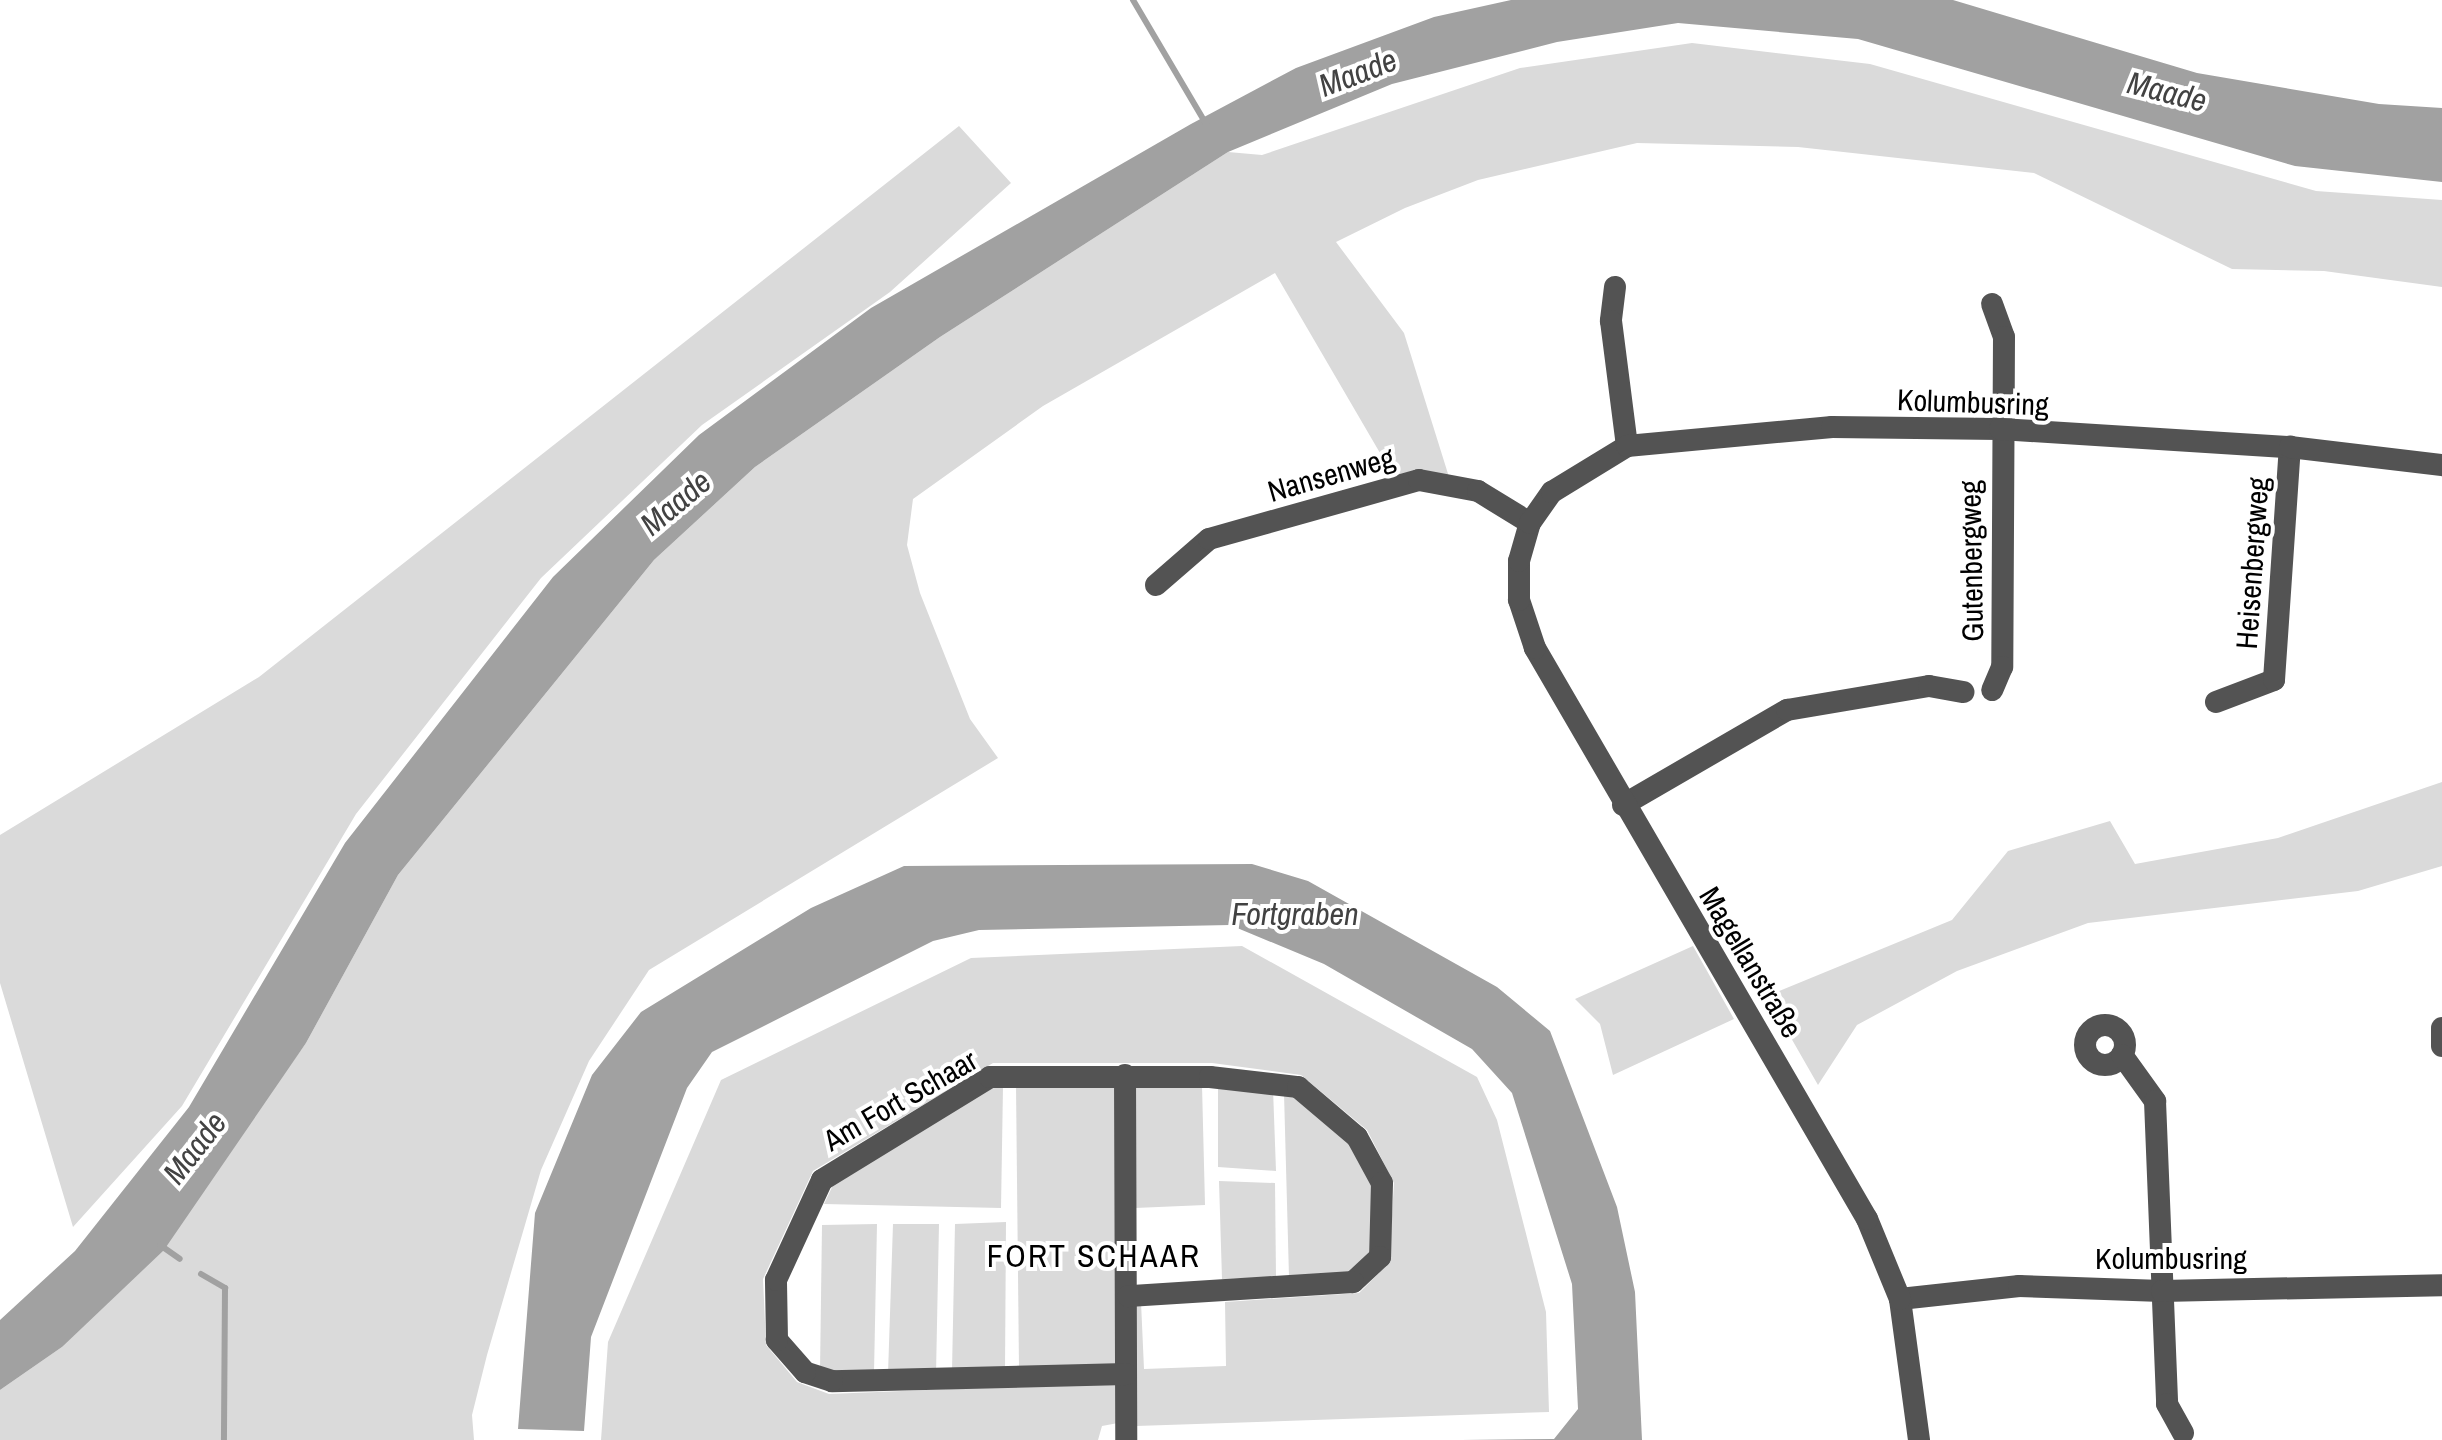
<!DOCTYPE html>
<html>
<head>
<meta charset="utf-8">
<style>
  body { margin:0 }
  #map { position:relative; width:2442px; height:1440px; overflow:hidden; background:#fff; font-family:"Archivo Narrow",sans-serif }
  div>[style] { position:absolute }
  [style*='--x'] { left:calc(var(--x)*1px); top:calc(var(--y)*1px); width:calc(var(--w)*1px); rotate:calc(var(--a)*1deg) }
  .green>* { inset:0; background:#dadada }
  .water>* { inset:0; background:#a1a1a1 }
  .stream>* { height:6px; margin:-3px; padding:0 3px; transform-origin:3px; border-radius:3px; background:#a1a1a1 }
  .minor>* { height:22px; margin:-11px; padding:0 11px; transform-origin:11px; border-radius:11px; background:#535353 }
  .minor>.ring { margin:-11px; padding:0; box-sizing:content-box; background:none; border:22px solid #535353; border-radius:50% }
  span { translate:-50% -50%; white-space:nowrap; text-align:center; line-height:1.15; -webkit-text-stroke:8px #fff; paint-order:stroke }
  .street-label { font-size:30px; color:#000 }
  .water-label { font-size:32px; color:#424242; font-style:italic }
  .neighbourhood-label { font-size:32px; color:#000; letter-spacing:2.5px }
</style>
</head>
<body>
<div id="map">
  <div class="green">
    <div style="clip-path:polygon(1692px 43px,1870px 64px,2316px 191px,2442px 200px,2442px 287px,2324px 271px,2232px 269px,2034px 173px,1798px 147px,1637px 143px,1478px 180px,1405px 208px,1336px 242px,1404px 333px,1449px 477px,1394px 477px,1275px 273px,1043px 406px,913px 499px,907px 545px,920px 593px,970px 719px,998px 758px,649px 970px,589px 1061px,541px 1170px,487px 1355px,472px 1415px,474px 1440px,0 1440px,0 1390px,62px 1347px,260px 1107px,306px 1043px,398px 875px,654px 560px,755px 467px,940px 337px,1228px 152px,1262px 155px,1520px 68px)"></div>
    <div style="clip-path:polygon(959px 126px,1011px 183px,890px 292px,702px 425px,541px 578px,356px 814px,182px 1106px,73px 1227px,0 983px,0 835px,259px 677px)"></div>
    <div style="clip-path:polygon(2442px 782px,2442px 866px,2358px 891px,2088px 923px,1957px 971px,1857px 1025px,1818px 1085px,1767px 996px,1952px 920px,2008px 851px,2110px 821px,2135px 864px,2278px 838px)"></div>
    <div style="clip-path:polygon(1242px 946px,1477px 1077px,1497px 1120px,1546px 1312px,1549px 1412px,1136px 1426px,1135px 1302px,1141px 1302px,1144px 1369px,1226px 1366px,1225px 1302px,1359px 1293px,1389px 1263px,1394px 1183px,1367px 1130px,1301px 1075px,1212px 1063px,993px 1063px,813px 1171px,763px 1279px,766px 1345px,797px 1382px,829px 1394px,1119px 1382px,1118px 1423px,1102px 1426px,1098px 1440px,601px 1440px,608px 1342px,721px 1080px,971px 958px)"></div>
    <div style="clip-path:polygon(1693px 946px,1734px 1019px,1613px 1075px,1600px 1024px,1575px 999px)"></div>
    <div style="clip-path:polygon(1134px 1084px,1202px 1085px,1205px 1205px,1135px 1208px)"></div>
    <div style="clip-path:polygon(1016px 1085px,1115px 1085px,1117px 1367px,1019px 1369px)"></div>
    <div style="clip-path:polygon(1218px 1085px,1273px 1089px,1276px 1171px,1218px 1167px)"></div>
    <div style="clip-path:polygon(995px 1086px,1003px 1086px,1001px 1208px,824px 1204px,834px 1183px)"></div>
    <div style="clip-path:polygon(1284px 1093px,1295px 1095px,1351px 1142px,1374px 1184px,1372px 1255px,1351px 1274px,1289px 1277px)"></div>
    <div style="clip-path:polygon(1219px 1181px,1275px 1183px,1276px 1277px,1222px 1279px)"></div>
    <div style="clip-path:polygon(1006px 1222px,1005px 1369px,952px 1371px,955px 1224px)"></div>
    <div style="clip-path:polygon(877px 1224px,874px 1373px,820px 1372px,822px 1225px)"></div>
    <div style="clip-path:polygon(893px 1224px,939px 1224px,936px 1374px,888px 1374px)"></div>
  </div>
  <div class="water">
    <div style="clip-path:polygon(1511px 0,1953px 0,2197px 73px,2379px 104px,2442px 108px,2442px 182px,2295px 166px,1858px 39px,1678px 23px,1557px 42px,1392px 84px,1228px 152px,940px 337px,755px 467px,654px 560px,398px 875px,306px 1043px,164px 1250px,62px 1347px,0 1390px,0 1320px,75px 1251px,189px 1107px,345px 843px,553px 577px,699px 435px,871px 308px,1191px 124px,1296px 68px,1434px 17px)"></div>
    <div style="clip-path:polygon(1252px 864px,1308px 881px,1497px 987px,1550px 1031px,1617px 1207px,1635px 1292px,1642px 1440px,1462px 1440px,1554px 1439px,1578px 1409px,1572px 1284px,1512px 1093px,1472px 1049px,1324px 964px,1230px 925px,979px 930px,933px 941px,712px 1052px,687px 1088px,591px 1337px,584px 1431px,518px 1429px,535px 1213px,592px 1075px,641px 1012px,811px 908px,904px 866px)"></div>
  </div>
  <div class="stream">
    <div style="--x:1133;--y:0;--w:144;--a:59.5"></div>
    <div style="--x:160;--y:1245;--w:24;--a:35"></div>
    <div style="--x:201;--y:1274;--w:28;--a:30"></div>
    <div style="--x:225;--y:1288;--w:152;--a:90.4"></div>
  </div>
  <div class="minor">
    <div style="--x:1615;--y:287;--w:34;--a:97"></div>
    <div style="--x:1611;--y:321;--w:126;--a:82.7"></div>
    <div style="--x:1992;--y:304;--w:35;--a:70"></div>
    <div style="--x:2004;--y:337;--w:330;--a:90.3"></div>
    <div style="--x:2002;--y:667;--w:25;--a:113"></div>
    <div style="--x:1156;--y:585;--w:70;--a:-41"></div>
    <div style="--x:1209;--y:539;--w:218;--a:-15.7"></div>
    <div style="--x:1419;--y:480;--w:60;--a:10.6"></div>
    <div style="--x:1478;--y:491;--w:61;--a:31.6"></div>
    <div style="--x:2216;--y:702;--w:62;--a:-20.8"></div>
    <div style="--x:2274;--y:680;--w:234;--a:-86.1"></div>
    <div style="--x:1623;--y:805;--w:190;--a:-30.1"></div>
    <div style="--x:1787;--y:710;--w:144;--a:-9.6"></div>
    <div style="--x:1929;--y:686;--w:35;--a:10"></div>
    <div class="ring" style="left:2085px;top:1025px;width:18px;height:18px"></div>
    <div style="--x:2442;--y:1028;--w:18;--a:90"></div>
    <div style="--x:2122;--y:1055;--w:57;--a:54.3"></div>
    <div style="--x:2155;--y:1101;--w:303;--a:87.7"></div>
    <div style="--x:2167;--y:1404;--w:33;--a:61"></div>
    <div style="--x:1125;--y:1075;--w:365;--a:89.8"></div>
    <div style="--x:1900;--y:1299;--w:120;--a:-6.2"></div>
    <div style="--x:2019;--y:1286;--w:143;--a:2"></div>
    <div style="--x:2162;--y:1291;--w:280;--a:-1.2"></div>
    <div style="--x:1126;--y:1374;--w:294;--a:178.6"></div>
    <div style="--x:832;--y:1381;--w:28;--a:-162"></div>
    <div style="--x:805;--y:1372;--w:43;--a:-131.2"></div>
    <div style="--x:777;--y:1340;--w:60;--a:-91"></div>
    <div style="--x:776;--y:1280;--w:110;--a:-65.3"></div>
    <div style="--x:822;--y:1180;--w:197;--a:-31.5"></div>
    <div style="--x:990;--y:1077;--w:220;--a:0"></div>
    <div style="--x:1210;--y:1077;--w:89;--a:6.5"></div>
    <div style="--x:1298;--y:1087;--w:77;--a:40.3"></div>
    <div style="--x:1357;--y:1137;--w:52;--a:61.5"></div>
    <div style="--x:1382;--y:1183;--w:74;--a:91.5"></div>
    <div style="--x:1380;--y:1257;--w:37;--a:137"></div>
    <div style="--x:1353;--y:1282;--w:225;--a:176.4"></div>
    <div style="--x:1919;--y:1440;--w:142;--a:-97.7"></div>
    <div style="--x:1900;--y:1299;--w:87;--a:-112.4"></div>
    <div style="--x:1867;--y:1219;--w:661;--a:-120.18"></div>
    <div style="--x:1535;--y:648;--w:51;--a:-108.4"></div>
    <div style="--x:1519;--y:600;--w:39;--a:-90"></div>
    <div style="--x:1519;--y:561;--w:40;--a:-74"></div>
    <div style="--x:1530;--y:523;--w:38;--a:-55"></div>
    <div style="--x:1552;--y:492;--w:88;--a:-31.5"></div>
    <div style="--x:1627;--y:446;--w:206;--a:-5.3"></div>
    <div style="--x:1832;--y:427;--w:168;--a:0.7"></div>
    <div style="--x:2000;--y:429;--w:291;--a:3.6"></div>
    <div style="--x:2290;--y:447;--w:153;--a:6.8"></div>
  </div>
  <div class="street-label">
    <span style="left:1973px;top:402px;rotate:2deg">Kolumbusring</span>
    <span style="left:1331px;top:474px;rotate:-16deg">Nansenweg</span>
    <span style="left:1971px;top:561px;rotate:-91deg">Gutenbergweg</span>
    <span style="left:2252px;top:563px;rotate:-86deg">Heisenbergweg</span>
    <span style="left:1751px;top:962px;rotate:59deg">Magellanstraße</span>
    <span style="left:900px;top:1100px;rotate:-30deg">Am Fort Schaar</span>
    <span style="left:2171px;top:1258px">Kolumbusring</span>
  </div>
  <div class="water-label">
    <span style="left:1358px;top:73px;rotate:-21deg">Maade</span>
    <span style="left:2167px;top:92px;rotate:14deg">Maade</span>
    <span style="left:676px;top:503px;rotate:-40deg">Maade</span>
    <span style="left:1295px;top:914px">Fortgraben</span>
    <span style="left:195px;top:1148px;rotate:-52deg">Maade</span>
  </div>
  <div class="neighbourhood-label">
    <span style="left:1094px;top:1256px">FORT SCHAAR</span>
  </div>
</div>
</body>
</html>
